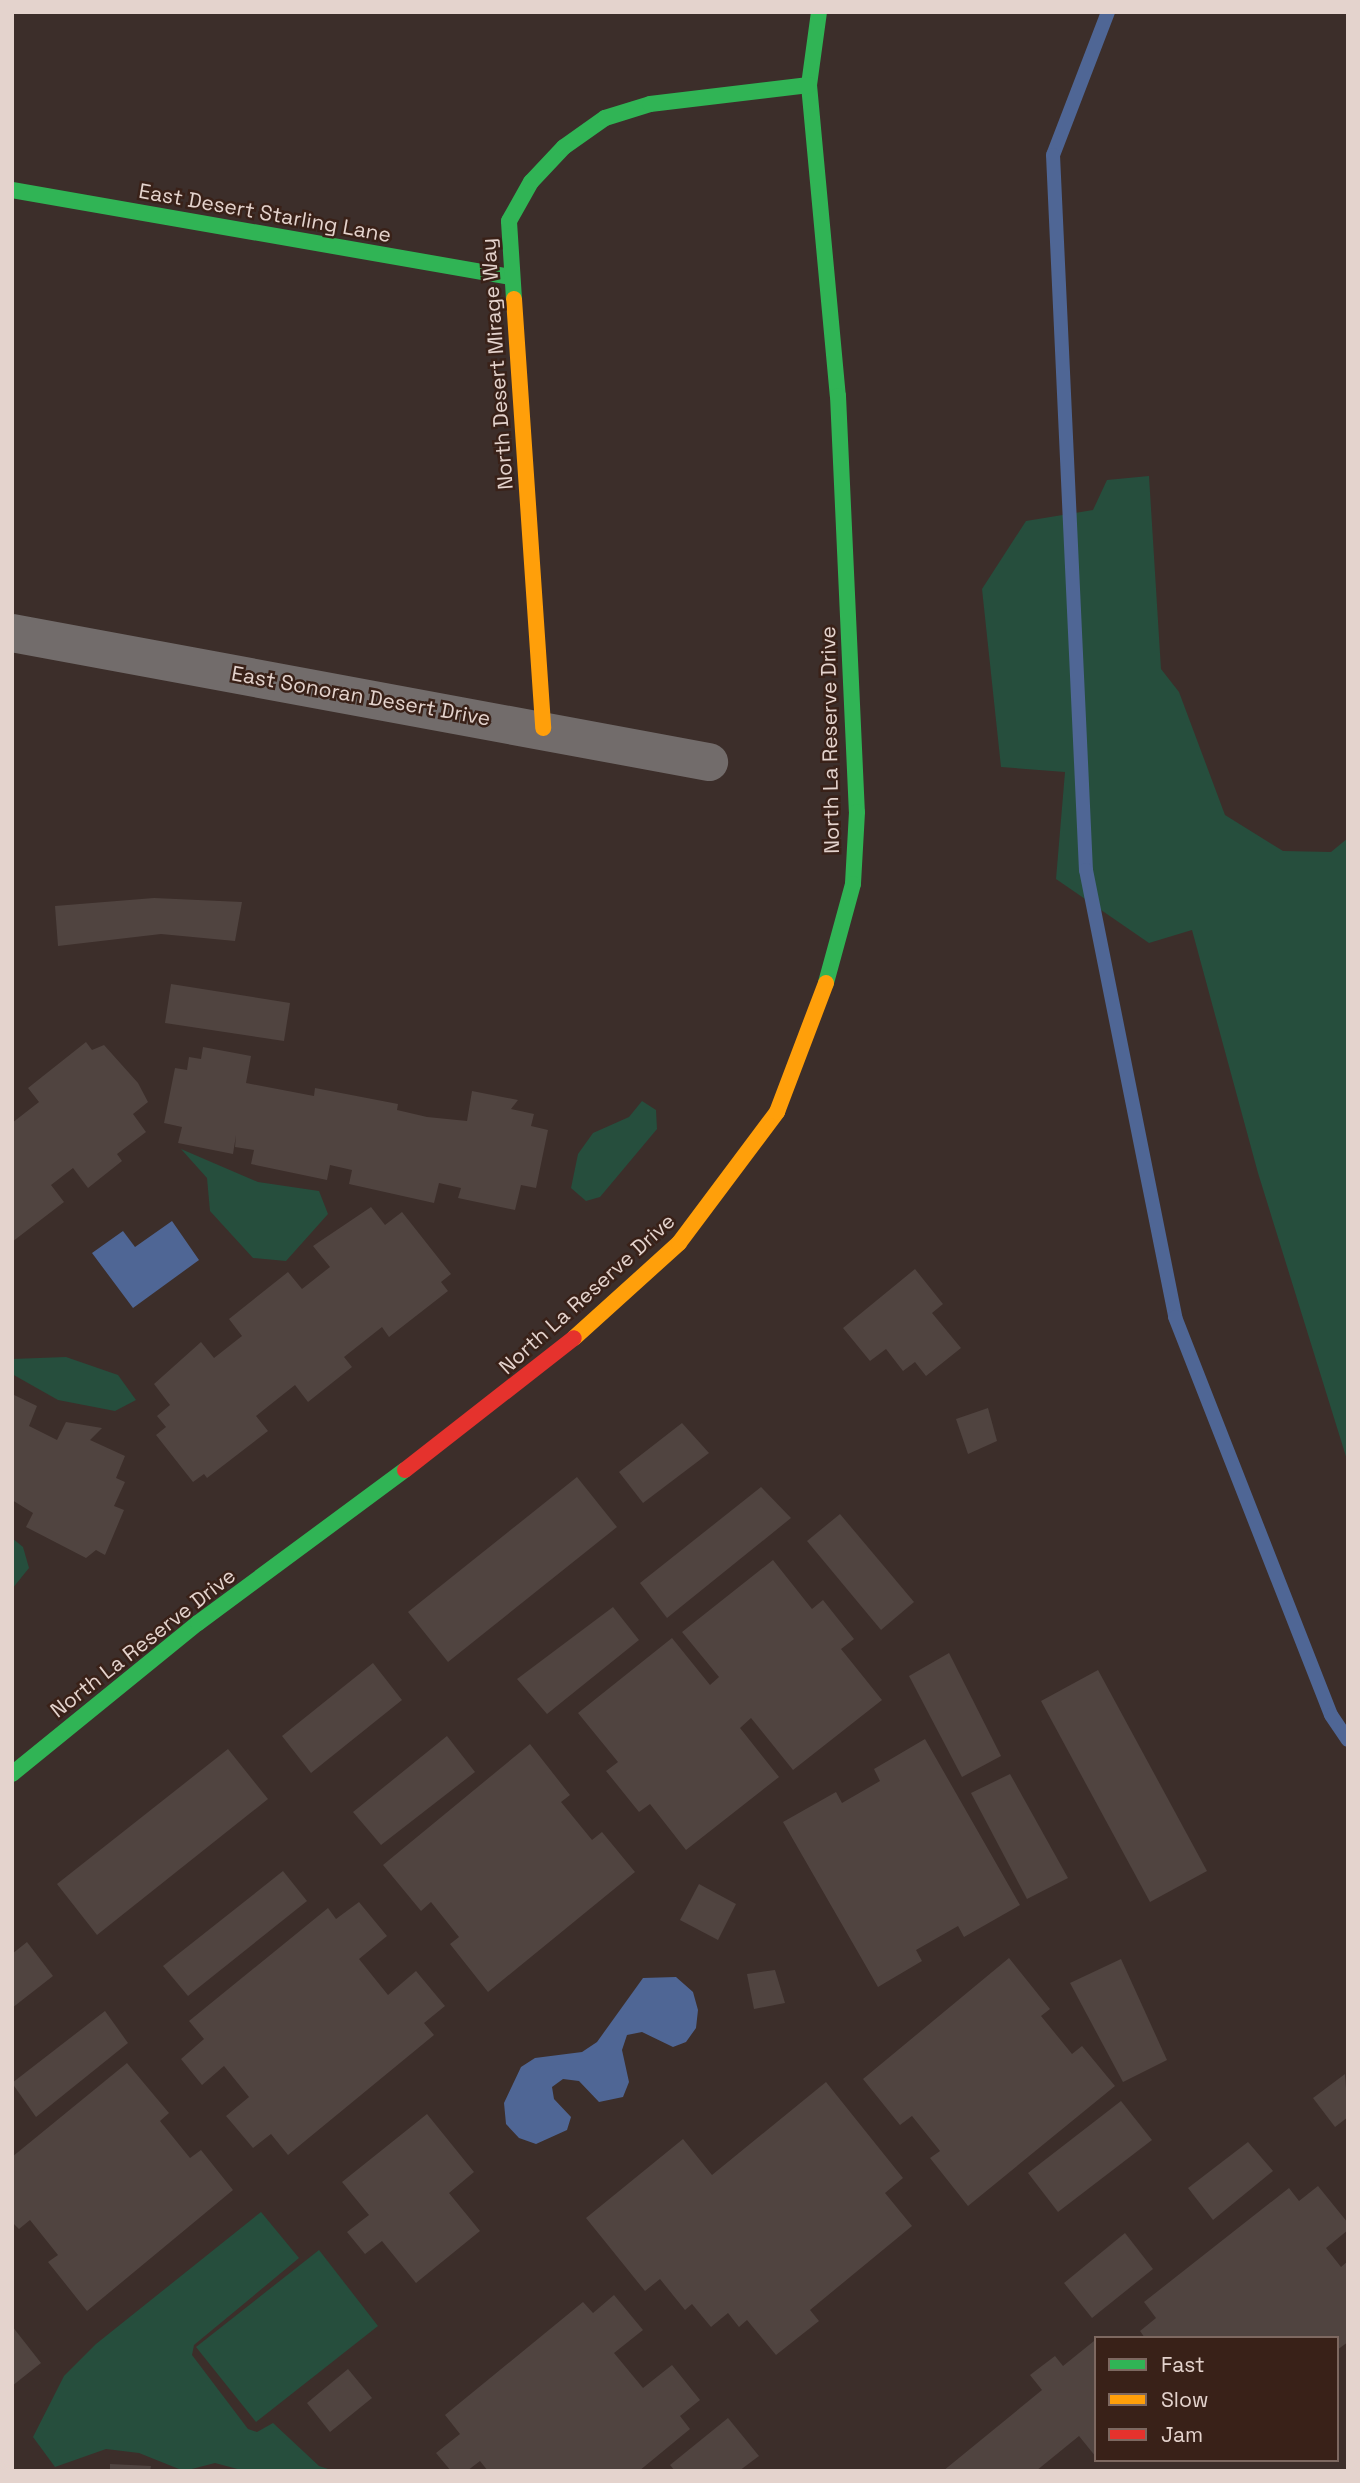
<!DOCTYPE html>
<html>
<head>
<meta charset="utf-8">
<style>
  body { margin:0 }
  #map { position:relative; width:1360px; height:2483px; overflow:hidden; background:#3c2e2a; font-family:"Space Grotesk",sans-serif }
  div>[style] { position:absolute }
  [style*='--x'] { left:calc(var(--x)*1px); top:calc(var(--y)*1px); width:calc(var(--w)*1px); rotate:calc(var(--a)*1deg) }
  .green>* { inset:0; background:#264e3d }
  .water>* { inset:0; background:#4f6695 }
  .stream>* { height:14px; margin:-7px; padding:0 7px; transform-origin:7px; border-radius:7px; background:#4f6695 }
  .building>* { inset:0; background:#504440 }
  .street>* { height:38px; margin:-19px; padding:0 19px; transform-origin:19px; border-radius:19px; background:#726c6b }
  .fast>* { height:16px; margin:-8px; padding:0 8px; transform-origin:8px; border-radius:8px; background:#30b455 }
  .slow>* { height:16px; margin:-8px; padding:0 8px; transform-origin:8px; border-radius:8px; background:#ff9f0a }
  .jam>* { height:16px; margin:-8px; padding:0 8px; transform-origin:8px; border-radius:8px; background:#e5322d }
  span { translate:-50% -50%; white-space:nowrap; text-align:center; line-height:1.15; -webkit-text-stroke:5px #392118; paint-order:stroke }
  .street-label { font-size:21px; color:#e4d3cd }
  .frame { position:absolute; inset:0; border:14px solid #e4d3cd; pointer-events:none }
  .legend { position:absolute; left:1094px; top:2336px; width:245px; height:126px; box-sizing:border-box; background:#392118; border:2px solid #7d6860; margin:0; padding:9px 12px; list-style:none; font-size:21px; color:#e4d3cd }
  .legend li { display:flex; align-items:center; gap:14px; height:35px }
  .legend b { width:35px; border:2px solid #7d6860 }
</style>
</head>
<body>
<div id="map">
  <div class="green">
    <div style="clip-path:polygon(1149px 476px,1161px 669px,1179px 692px,1225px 815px,1283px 851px,1331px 852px,1348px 838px,1348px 1463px,1258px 1173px,1192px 930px,1149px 943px,1056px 879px,1065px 772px,1001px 767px,982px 589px,1026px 521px,1093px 510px,1107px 480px)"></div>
    <div style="clip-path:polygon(642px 1101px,656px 1110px,657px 1129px,600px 1197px,586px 1201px,571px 1188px,578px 1154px,593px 1133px,629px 1117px)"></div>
    <div style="clip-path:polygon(181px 1149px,258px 1182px,319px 1191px,328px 1214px,286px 1261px,253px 1258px,210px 1211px,207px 1178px)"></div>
    <div style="clip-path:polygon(66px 1357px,118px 1375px,136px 1400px,115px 1411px,58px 1400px,12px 1374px,12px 1359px)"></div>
    <div style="clip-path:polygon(12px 1538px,23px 1547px,29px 1568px,12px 1589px)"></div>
    <div style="clip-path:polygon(261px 2212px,299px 2258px,194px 2345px,192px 2355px,248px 2429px,257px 2432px,273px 2423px,319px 2466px,334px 2471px,245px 2471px,215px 2463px,184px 2471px,139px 2453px,106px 2449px,55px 2467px,33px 2437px,64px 2376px,96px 2344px)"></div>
    <div style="clip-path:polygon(319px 2250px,378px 2326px,256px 2422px,196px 2347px)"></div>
  </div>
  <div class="water">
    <div style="clip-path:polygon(172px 1221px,199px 1260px,133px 1308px,92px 1253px,123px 1231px,135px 1247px)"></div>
    <div style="clip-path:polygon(676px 1977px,693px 1992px,698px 2010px,696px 2028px,686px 2042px,673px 2047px,642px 2032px,627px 2035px,622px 2050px,629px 2082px,623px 2097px,599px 2102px,579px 2081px,563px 2079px,552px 2087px,554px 2099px,571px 2117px,567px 2130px,536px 2144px,519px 2138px,506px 2124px,504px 2103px,521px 2067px,535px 2058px,582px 2052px,597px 2042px,643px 1978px)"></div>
  </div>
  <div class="stream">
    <div style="--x:1108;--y:12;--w:153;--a:111"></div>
    <div style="--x:1053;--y:155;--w:716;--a:87.36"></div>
    <div style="--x:1086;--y:870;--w:456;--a:78.7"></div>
    <div style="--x:1175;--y:1317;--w:427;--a:68.6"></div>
    <div style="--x:1331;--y:1715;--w:30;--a:56"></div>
  </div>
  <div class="building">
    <div style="clip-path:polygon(154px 898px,242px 902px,235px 941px,161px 934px,58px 946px,55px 906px)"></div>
    <div style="clip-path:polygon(171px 984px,290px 1003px,284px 1041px,165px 1023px)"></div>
    <div style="clip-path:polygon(86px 1042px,92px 1050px,104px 1045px,138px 1083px,148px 1102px,133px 1114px,146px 1132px,117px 1154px,122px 1161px,88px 1188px,73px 1168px,51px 1185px,64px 1202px,12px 1242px,12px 1123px,39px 1102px,28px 1088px)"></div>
    <div style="clip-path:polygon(203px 1047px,251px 1056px,246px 1083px,314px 1096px,315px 1088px,398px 1104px,397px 1110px,427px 1117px,467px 1121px,472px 1091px,518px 1100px,511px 1109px,534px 1114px,531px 1126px,548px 1130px,536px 1188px,521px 1185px,515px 1210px,458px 1198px,461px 1188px,439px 1183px,434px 1203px,349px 1184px,352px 1170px,330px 1165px,327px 1180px,251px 1164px,254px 1150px,235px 1147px,236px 1135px,233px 1154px,178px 1143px,182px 1127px,164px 1123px,175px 1068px,187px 1070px,189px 1057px,201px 1059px)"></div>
    <div style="clip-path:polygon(371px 1207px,385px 1225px,402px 1212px,451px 1274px,441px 1282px,448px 1291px,389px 1337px,382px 1327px,344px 1357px,352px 1367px,308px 1402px,295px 1385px,256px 1416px,268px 1431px,207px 1478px,204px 1474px,193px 1482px,156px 1435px,166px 1427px,157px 1416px,170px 1405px,154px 1384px,201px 1342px,214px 1358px,242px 1336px,229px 1319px,288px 1272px,302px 1289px,330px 1267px,313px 1246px)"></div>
    <div style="clip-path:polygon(915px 1269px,943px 1304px,932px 1313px,961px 1348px,926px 1376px,915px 1362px,903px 1371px,886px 1349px,870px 1361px,843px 1328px)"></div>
    <div style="clip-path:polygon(12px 1394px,37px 1406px,29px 1426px,57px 1440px,66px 1422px,102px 1428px,90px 1440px,125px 1456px,116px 1478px,125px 1482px,114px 1506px,124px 1510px,105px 1555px,96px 1550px,86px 1558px,26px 1527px,33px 1513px,12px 1500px)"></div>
    <div style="clip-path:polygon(988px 1408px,997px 1441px,968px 1454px,956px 1419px)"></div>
    <div style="clip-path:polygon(682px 1423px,709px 1453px,643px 1503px,619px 1472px)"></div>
    <div style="clip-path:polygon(577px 1477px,617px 1527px,448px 1662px,408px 1612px)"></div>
    <div style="clip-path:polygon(761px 1487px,791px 1518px,667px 1618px,640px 1583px)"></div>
    <div style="clip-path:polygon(840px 1514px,914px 1602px,881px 1630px,807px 1541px)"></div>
    <div style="clip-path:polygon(773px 1560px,812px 1609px,823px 1600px,854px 1639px,841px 1649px,882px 1700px,793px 1770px,751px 1718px,740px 1728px,779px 1777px,686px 1850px,650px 1804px,639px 1812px,606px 1771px,618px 1762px,578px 1713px,672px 1638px,710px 1685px,719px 1677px,682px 1632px)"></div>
    <div style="clip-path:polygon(613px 1607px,639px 1640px,547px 1714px,517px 1679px)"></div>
    <div style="clip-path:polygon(949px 1653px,1001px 1756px,962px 1777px,909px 1676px)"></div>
    <div style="clip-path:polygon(373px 1663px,402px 1700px,311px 1773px,282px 1736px)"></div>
    <div style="clip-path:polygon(1098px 1670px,1207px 1871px,1150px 1902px,1041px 1701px)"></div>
    <div style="clip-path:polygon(447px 1736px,475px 1772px,381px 1845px,353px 1812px)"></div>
    <div style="clip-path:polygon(925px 1739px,1020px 1905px,964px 1937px,958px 1926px,916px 1950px,922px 1961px,878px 1987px,783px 1822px,836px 1792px,842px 1803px,880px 1781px,874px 1769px)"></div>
    <div style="clip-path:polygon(530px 1744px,570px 1795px,561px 1802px,592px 1840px,602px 1832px,635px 1872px,488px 1992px,450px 1944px,459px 1937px,431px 1902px,421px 1911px,383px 1865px)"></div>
    <div style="clip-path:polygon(228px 1749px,268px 1799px,97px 1935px,57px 1884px)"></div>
    <div style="clip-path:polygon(1010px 1774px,1068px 1878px,1027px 1899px,971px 1793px)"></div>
    <div style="clip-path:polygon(283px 1871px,307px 1901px,188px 1996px,163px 1966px)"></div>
    <div style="clip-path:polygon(699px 1884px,736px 1904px,718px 1940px,680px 1920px)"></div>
    <div style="clip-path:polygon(359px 1902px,387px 1936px,359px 1959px,388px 1995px,416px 1971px,445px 2006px,424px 2023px,434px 2035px,288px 2155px,271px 2134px,253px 2148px,226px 2116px,249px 2097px,224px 2066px,202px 2085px,181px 2059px,204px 2039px,189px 2021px,328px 1908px,336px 1919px)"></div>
    <div style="clip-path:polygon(27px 1942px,53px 1976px,12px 2008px,12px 1954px)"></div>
    <div style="clip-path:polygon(1009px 1958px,1050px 2009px,1041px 2016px,1072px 2054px,1082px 2046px,1115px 2086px,968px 2206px,930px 2158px,940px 2151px,912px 2116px,900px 2125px,863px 2079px)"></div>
    <div style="clip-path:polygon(1121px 1959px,1167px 2060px,1123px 2082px,1070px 1983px)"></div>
    <div style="clip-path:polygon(775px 1970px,785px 2003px,754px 2009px,747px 1974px)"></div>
    <div style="clip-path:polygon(105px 2011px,128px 2043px,36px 2117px,12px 2083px)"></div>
    <div style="clip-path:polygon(127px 2063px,169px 2113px,160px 2121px,190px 2158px,201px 2150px,233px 2190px,87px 2311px,48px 2262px,58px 2255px,30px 2220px,19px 2229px,12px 2222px,12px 2157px)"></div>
    <div style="clip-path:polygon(1345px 2074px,1348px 2117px,1335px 2127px,1313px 2098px)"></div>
    <div style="clip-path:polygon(826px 2082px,903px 2178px,885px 2193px,912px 2226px,810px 2310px,819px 2321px,776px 2355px,747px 2320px,739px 2327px,728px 2313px,711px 2327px,692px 2304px,685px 2310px,660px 2279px,645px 2291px,586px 2218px,683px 2139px,712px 2175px)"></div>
    <div style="clip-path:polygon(1121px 2101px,1152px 2140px,1058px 2212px,1028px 2173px)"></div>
    <div style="clip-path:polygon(427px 2114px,474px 2172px,449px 2193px,480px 2231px,416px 2283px,382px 2241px,365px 2254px,347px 2232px,369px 2215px,342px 2182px)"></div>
    <div style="clip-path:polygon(1248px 2142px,1273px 2171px,1213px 2220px,1188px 2188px)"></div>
    <div style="clip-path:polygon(1318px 2186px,1348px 2223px,1348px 2230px,1326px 2248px,1341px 2267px,1348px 2261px,1348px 2342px,1337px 2350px,1337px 2338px,1145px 2338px,1140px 2331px,1156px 2318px,1144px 2302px,1289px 2188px,1299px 2201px)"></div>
    <div style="clip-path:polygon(1125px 2233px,1153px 2269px,1092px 2318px,1064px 2283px)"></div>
    <div style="clip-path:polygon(614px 2295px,643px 2330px,614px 2353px,643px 2388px,672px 2365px,700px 2400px,680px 2416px,690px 2429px,639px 2471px,488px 2471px,480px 2461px,467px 2471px,451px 2471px,436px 2453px,460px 2434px,445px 2415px,583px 2302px,593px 2313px)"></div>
    <div style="clip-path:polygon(12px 2326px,41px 2363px,12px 2386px)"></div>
    <div style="clip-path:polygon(1094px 2341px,1096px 2457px,1079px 2436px,1036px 2471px,943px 2471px,1042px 2390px,1030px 2375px,1055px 2356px,1063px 2366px)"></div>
    <div style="clip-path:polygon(348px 2369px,372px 2398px,330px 2432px,307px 2403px)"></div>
    <div style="clip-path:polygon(728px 2418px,759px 2456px,739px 2471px,675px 2471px,670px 2465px)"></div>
    <div style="clip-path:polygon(110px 2464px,151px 2466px,150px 2471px,110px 2471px)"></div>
  </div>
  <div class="street">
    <div style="--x:12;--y:633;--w:709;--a:10.49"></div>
  </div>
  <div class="fast">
    <div style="--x:819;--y:12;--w:74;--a:97.8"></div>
    <div style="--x:809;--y:85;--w:312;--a:84.7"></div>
    <div style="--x:838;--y:396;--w:416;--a:87.4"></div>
    <div style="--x:857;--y:812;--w:72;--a:93.2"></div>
    <div style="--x:853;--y:884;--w:103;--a:105.3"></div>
    <div style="--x:12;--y:190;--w:507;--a:9.89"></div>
    <div style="--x:514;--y:299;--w:78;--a:-93.7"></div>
    <div style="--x:509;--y:221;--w:45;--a:-60.6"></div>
    <div style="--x:531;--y:182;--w:48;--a:-46.7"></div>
    <div style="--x:564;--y:147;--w:50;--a:-35.3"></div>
    <div style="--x:605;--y:118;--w:47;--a:-17.3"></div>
    <div style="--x:650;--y:104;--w:160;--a:-6.8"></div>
    <div style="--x:12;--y:1774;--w:240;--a:-39.1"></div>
    <div style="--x:198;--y:1623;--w:257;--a:-36.5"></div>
  </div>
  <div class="slow">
    <div style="--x:514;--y:299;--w:430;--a:86.1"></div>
    <div style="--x:574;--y:1338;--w:142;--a:-42.1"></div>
    <div style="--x:679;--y:1243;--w:164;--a:-53.2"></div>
    <div style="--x:777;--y:1112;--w:138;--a:-69.2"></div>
  </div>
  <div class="jam">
    <div style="--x:405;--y:1470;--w:214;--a:-38"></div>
  </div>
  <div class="street-label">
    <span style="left:265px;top:213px;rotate:10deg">East Desert Starling Lane</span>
    <span style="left:497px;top:364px;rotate:-94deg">North Desert Mirage Way</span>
    <span style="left:361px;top:696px;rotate:10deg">East Sonoran Desert Drive</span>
    <span style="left:830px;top:740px;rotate:-91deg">North La Reserve Drive</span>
    <span style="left:587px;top:1294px;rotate:-42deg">North La Reserve Drive</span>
    <span style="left:143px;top:1643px;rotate:-38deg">North La Reserve Drive</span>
  </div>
  <div class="frame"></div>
  <ul class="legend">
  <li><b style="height:9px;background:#30b455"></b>Fast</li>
  <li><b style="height:9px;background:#ff9f0a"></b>Slow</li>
  <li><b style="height:9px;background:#e5322d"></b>Jam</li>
  </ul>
</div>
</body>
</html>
